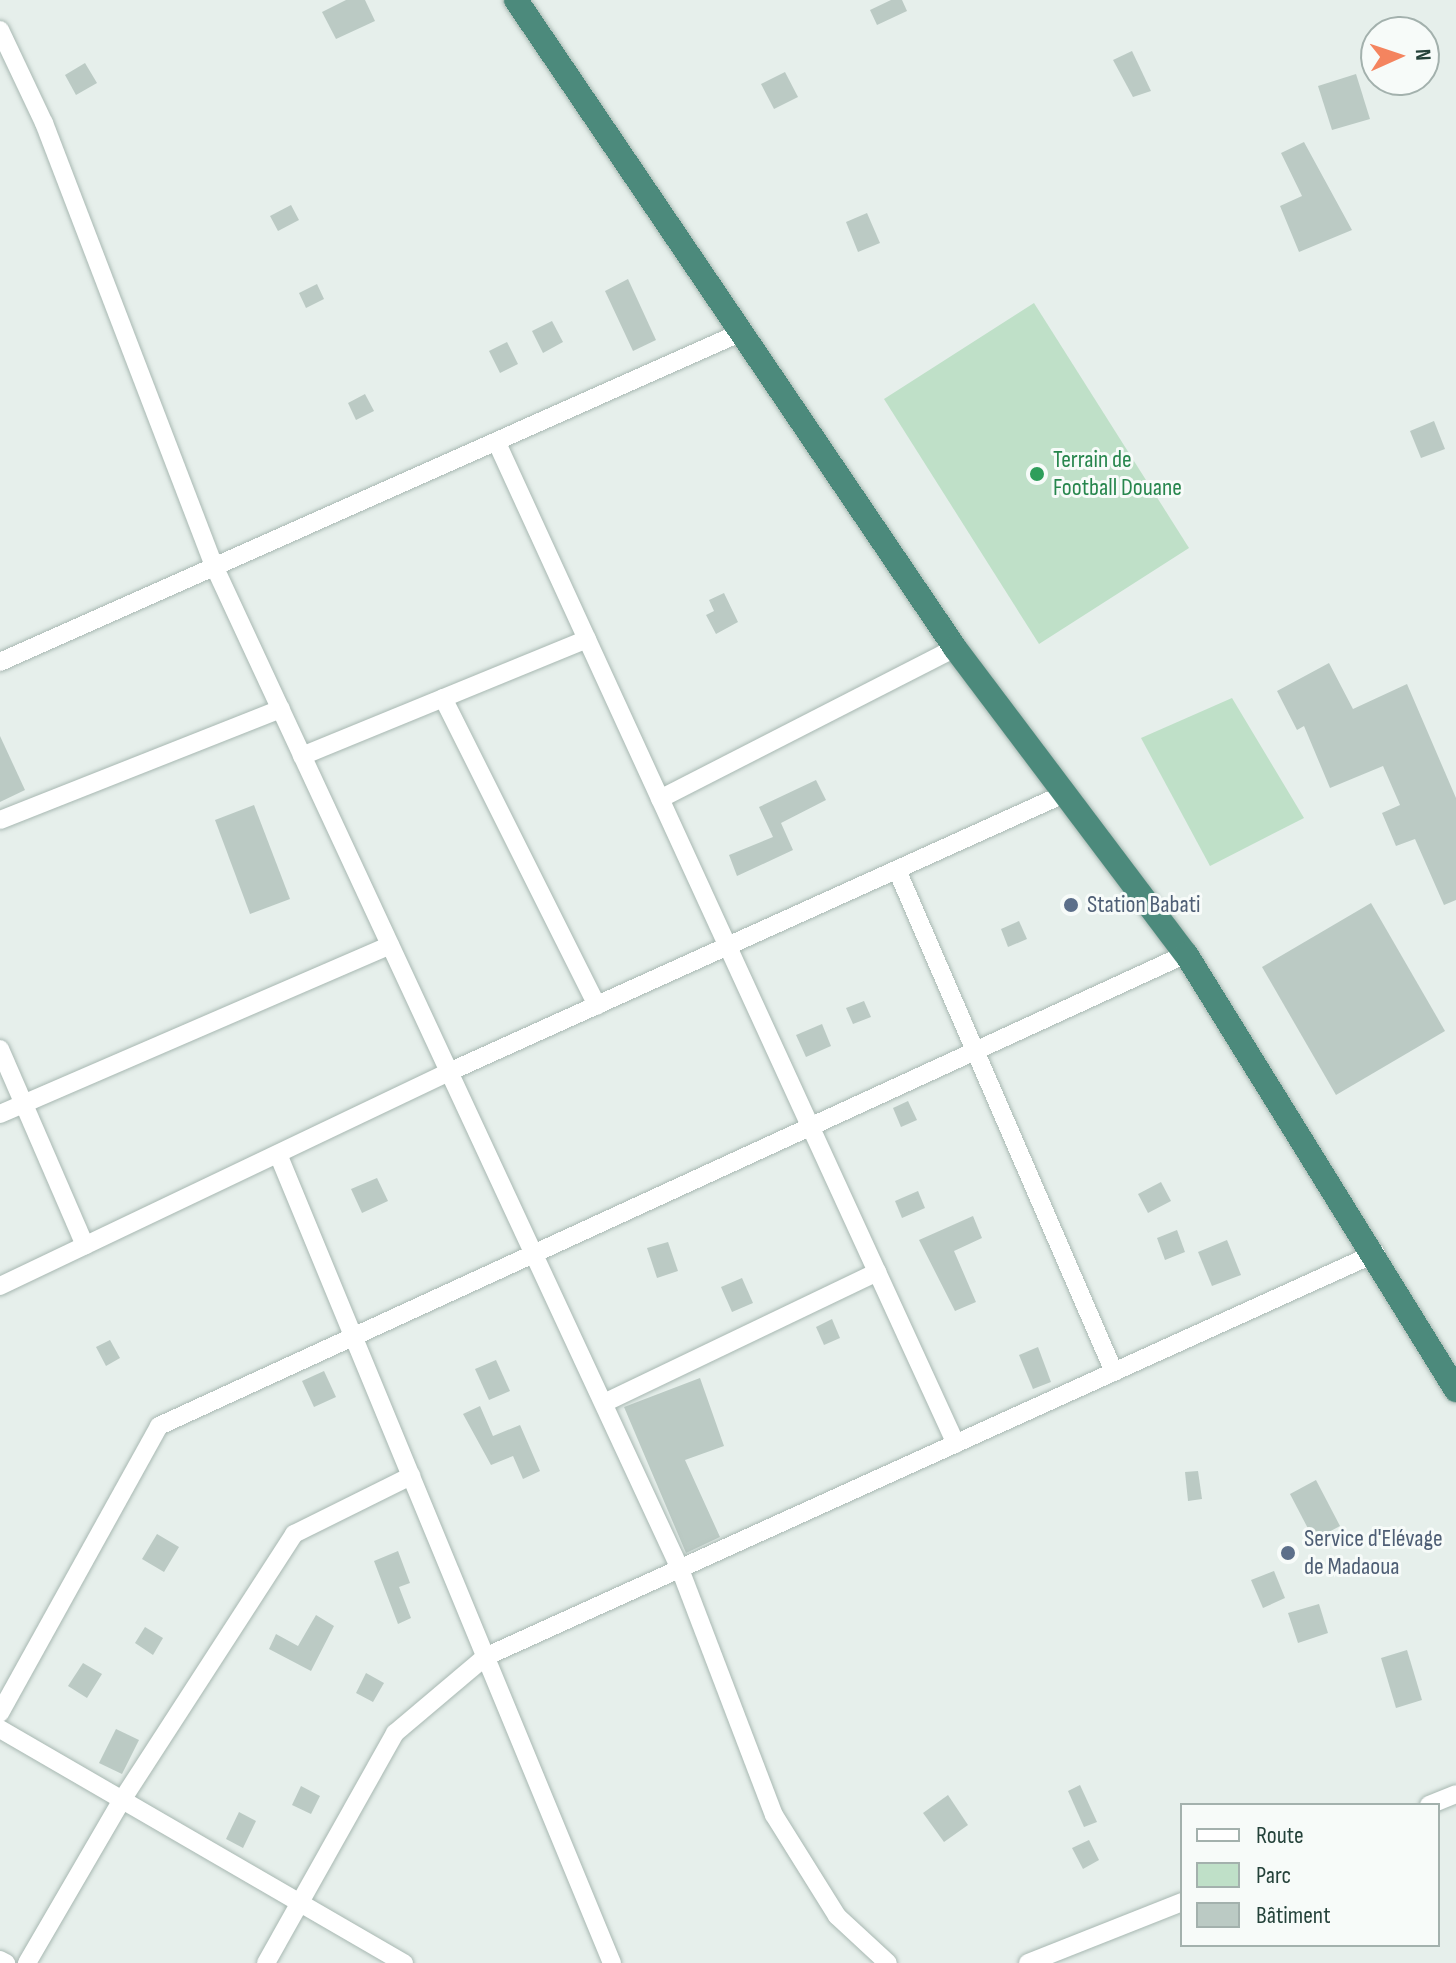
<!DOCTYPE html>
<html>
<head>
<meta charset="utf-8">
<style>
  body { margin:0 }
  #map { position:relative; width:1456px; height:1963px; overflow:hidden; background:#e6efeb; font-family:"Sofia Sans Condensed",sans-serif }
  div>[style] { position:absolute }
  [style*='--x'] { left:calc(var(--x)*1px); top:calc(var(--y)*1px); width:calc(var(--w)*1px); rotate:calc(var(--a)*1deg) }
  .green>* { inset:0; background:#bfe0c8 }
  .building>* { inset:0; background:#bbcac4 }
  .roads { filter:drop-shadow(0 0 2px #a8b8b2) drop-shadow(0 0 2px #a8b8b2) }
  .minor>* { height:18px; margin:-9px; padding:0 9px; transform-origin:9px; border-radius:9px; background:#fff }
  .trunk>* { height:24px; margin:-12px; padding:0 12px; transform-origin:12px; border-radius:12px; background:#4c8a7c }
  .dots>* { width:22px; height:22px; translate:-50% -50%; box-sizing:border-box; border:4px solid #f7fbf9; border-radius:50% }
  span { translate:-50% -50%; white-space:nowrap; text-align:center; line-height:1.15; -webkit-text-stroke:6px #f7fbf9; paint-order:stroke }
  .leisure-label { font-size:24px; color:#27864d }
  .left { translate:0 -50%; text-align:left }
  .service-label { font-size:24px; color:#4e5e75 }
  .legend { position:absolute; left:1180px; top:1803px; width:260px; height:144px; box-sizing:border-box; background:#f7fbf9; border:2px solid #a3b1ad; margin:0; padding:10px 14px; list-style:none; font-size:24px; color:#24423a }
  .legend li { display:flex; align-items:center; gap:16px; height:40px }
  .legend b { width:40px; border:2px solid #a3b1ad }
  .north { position:absolute; left:1360px; top:16px; width:80px; height:80px; box-sizing:border-box; background:#f7fbf9; border:2px solid #a3b1ad; border-radius:50%; rotate:87deg; font-size:22px; font-weight:700; line-height:32px; text-align:center; color:#24423a }
  .north::after { content:''; display:block; margin:auto; width:28px; height:36px; background:#f4845f; clip-path:polygon(50% 0,100% 100%,50% 72%,0 100%) }
</style>
</head>
<body>
<div id="map">
  <div class="green">
    <div style="clip-path:polygon(1034px 303px,1189px 548px,1039px 644px,884px 399px)"></div>
    <div style="clip-path:polygon(1232px 698px,1304px 818px,1210px 866px,1141px 738px)"></div>
  </div>
  <div class="building">
    <div style="clip-path:polygon(346px 0,365px 0,375px 21px,336px 39px,322px 12px)"></div>
    <div style="clip-path:polygon(891px 0,902px 0,907px 11px,877px 25px,870px 10px)"></div>
    <div style="clip-path:polygon(1132px 51px,1151px 91px,1133px 97px,1113px 60px)"></div>
    <div style="clip-path:polygon(85px 63px,97px 83px,76px 95px,65px 75px)"></div>
    <div style="clip-path:polygon(785px 72px,798px 97px,774px 109px,761px 84px)"></div>
    <div style="clip-path:polygon(1356px 74px,1370px 119px,1332px 130px,1318px 86px)"></div>
    <div style="clip-path:polygon(1304px 142px,1352px 230px,1299px 252px,1280px 206px,1302px 196px,1281px 153px)"></div>
    <div style="clip-path:polygon(291px 205px,299px 220px,278px 231px,270px 216px)"></div>
    <div style="clip-path:polygon(867px 213px,880px 243px,858px 252px,846px 222px)"></div>
    <div style="clip-path:polygon(628px 279px,656px 340px,633px 351px,605px 291px)"></div>
    <div style="clip-path:polygon(317px 284px,324px 299px,306px 308px,299px 293px)"></div>
    <div style="clip-path:polygon(552px 321px,563px 342px,543px 353px,532px 331px)"></div>
    <div style="clip-path:polygon(507px 342px,518px 364px,500px 373px,489px 351px)"></div>
    <div style="clip-path:polygon(365px 394px,374px 411px,356px 420px,348px 403px)"></div>
    <div style="clip-path:polygon(1434px 421px,1445px 449px,1421px 458px,1410px 431px)"></div>
    <div style="clip-path:polygon(724px 593px,738px 622px,716px 634px,706px 615px,714px 611px,709px 600px)"></div>
    <div style="clip-path:polygon(1329px 663px,1353px 709px,1407px 684px,1456px 798px,1456px 900px,1444px 905px,1415px 839px,1396px 846px,1382px 813px,1400px 805px,1383px 766px,1330px 788px,1304px 726px,1297px 730px,1277px 691px)"></div>
    <div style="clip-path:polygon(0 736px,25px 790px,0 802px)"></div>
    <div style="clip-path:polygon(816px 780px,826px 800px,781px 823px,793px 850px,737px 876px,729px 855px,773px 837px,759px 807px)"></div>
    <div style="clip-path:polygon(254px 805px,290px 899px,250px 914px,215px 820px)"></div>
    <div style="clip-path:polygon(1371px 903px,1445px 1031px,1336px 1095px,1262px 967px)"></div>
    <div style="clip-path:polygon(1019px 921px,1027px 939px,1008px 947px,1001px 929px)"></div>
    <div style="clip-path:polygon(864px 1001px,871px 1017px,853px 1024px,846px 1008px)"></div>
    <div style="clip-path:polygon(822px 1024px,831px 1046px,806px 1057px,796px 1035px)"></div>
    <div style="clip-path:polygon(908px 1101px,917px 1120px,901px 1127px,893px 1108px)"></div>
    <div style="clip-path:polygon(377px 1178px,388px 1201px,362px 1213px,351px 1189px)"></div>
    <div style="clip-path:polygon(1161px 1182px,1171px 1201px,1148px 1213px,1138px 1194px)"></div>
    <div style="clip-path:polygon(918px 1191px,925px 1208px,902px 1218px,895px 1201px)"></div>
    <div style="clip-path:polygon(973px 1216px,982px 1238px,954px 1251px,976px 1302px,955px 1311px,919px 1240px)"></div>
    <div style="clip-path:polygon(1177px 1230px,1185px 1252px,1165px 1260px,1157px 1238px)"></div>
    <div style="clip-path:polygon(1227px 1240px,1241px 1275px,1212px 1286px,1198px 1252px)"></div>
    <div style="clip-path:polygon(668px 1242px,678px 1271px,657px 1278px,647px 1248px)"></div>
    <div style="clip-path:polygon(742px 1278px,753px 1303px,732px 1312px,721px 1287px)"></div>
    <div style="clip-path:polygon(832px 1319px,840px 1338px,824px 1345px,816px 1327px)"></div>
    <div style="clip-path:polygon(110px 1340px,120px 1358px,106px 1366px,96px 1347px)"></div>
    <div style="clip-path:polygon(1038px 1347px,1051px 1382px,1033px 1389px,1019px 1355px)"></div>
    <div style="clip-path:polygon(496px 1360px,510px 1391px,489px 1400px,475px 1369px)"></div>
    <div style="clip-path:polygon(324px 1371px,336px 1397px,314px 1407px,302px 1381px)"></div>
    <div style="clip-path:polygon(700px 1378px,724px 1446px,685px 1460px,720px 1537px,686px 1553px,624px 1407px)"></div>
    <div style="clip-path:polygon(480px 1406px,493px 1436px,520px 1425px,540px 1471px,523px 1479px,513px 1456px,491px 1465px,463px 1414px)"></div>
    <div style="clip-path:polygon(1198px 1471px,1202px 1499px,1188px 1501px,1185px 1472px)"></div>
    <div style="clip-path:polygon(1316px 1480px,1340px 1526px,1314px 1540px,1290px 1494px)"></div>
    <div style="clip-path:polygon(157px 1534px,179px 1547px,164px 1572px,142px 1559px)"></div>
    <div style="clip-path:polygon(398px 1551px,410px 1583px,399px 1587px,411px 1618px,398px 1624px,374px 1561px)"></div>
    <div style="clip-path:polygon(1274px 1571px,1285px 1598px,1263px 1608px,1251px 1580px)"></div>
    <div style="clip-path:polygon(1319px 1604px,1328px 1633px,1298px 1643px,1288px 1613px)"></div>
    <div style="clip-path:polygon(316px 1615px,334px 1626px,311px 1671px,269px 1649px,276px 1634px,298px 1646px)"></div>
    <div style="clip-path:polygon(145px 1627px,163px 1638px,153px 1655px,135px 1643px)"></div>
    <div style="clip-path:polygon(1407px 1650px,1422px 1700px,1396px 1708px,1381px 1658px)"></div>
    <div style="clip-path:polygon(83px 1663px,102px 1674px,87px 1698px,68px 1686px)"></div>
    <div style="clip-path:polygon(366px 1673px,384px 1683px,373px 1702px,356px 1693px)"></div>
    <div style="clip-path:polygon(116px 1729px,139px 1740px,122px 1774px,99px 1763px)"></div>
    <div style="clip-path:polygon(1080px 1785px,1097px 1822px,1084px 1827px,1068px 1791px)"></div>
    <div style="clip-path:polygon(301px 1786px,320px 1796px,311px 1814px,292px 1805px)"></div>
    <div style="clip-path:polygon(948px 1795px,968px 1825px,944px 1842px,923px 1813px)"></div>
    <div style="clip-path:polygon(239px 1812px,256px 1821px,243px 1848px,226px 1839px)"></div>
    <div style="clip-path:polygon(1089px 1840px,1099px 1860px,1083px 1869px,1072px 1848px)"></div>
  </div>
  <div class="roads">
    <div class="minor">
      <div style="--x:0;--y:30;--w:103;--a:64.7"></div>
      <div style="--x:44;--y:123;--w:477;--a:69"></div>
      <div style="--x:215;--y:568;--w:1104;--a:65.08"></div>
      <div style="--x:680;--y:1569;--w:263;--a:69.1"></div>
      <div style="--x:774;--y:1815;--w:119;--a:58"></div>
      <div style="--x:837;--y:1916;--w:69;--a:42.7"></div>
      <div style="--x:497;--y:443;--w:1101;--a:65.37"></div>
      <div style="--x:0;--y:662;--w:814;--a:-23.98"></div>
      <div style="--x:443;--y:698;--w:344;--a:63.4"></div>
      <div style="--x:302;--y:756;--w:308;--a:-22.3"></div>
      <div style="--x:660;--y:799;--w:331;--a:-27.1"></div>
      <div style="--x:0;--y:820;--w:302;--a:-21.6"></div>
      <div style="--x:897;--y:870;--w:547;--a:66.62"></div>
      <div style="--x:0;--y:1049;--w:214;--a:66.6"></div>
      <div style="--x:0;--y:1114;--w:425;--a:-23.4"></div>
      <div style="--x:278;--y:1154;--w:875;--a:67.57"></div>
      <div style="--x:0;--y:1286;--w:497;--a:-25.5"></div>
      <div style="--x:449;--y:1072;--w:677;--a:-24.33"></div>
      <div style="--x:604;--y:1403;--w:303;--a:-25.6"></div>
      <div style="--x:0;--y:1713;--w:328;--a:-61"></div>
      <div style="--x:159;--y:1426;--w:1130;--a:-24.68"></div>
      <div style="--x:0;--y:1729;--w:467;--a:30.1"></div>
      <div style="--x:1429;--y:1805;--w:29;--a:-22"></div>
      <div style="--x:0;--y:1960;--w:7;--a:27"></div>
      <div style="--x:27;--y:1963;--w:189;--a:-59.8"></div>
      <div style="--x:122;--y:1800;--w:317;--a:-57.1"></div>
      <div style="--x:294;--y:1534;--w:131;--a:-26.4"></div>
      <div style="--x:266;--y:1963;--w:264;--a:-60.7"></div>
      <div style="--x:395;--y:1733;--w:118;--a:-40.2"></div>
      <div style="--x:485;--y:1657;--w:978;--a:-24.39"></div>
      <div style="--x:1028;--y:1963;--w:166;--a:-21.6"></div>
    </div>
    <div class="trunk">
      <div style="--x:516;--y:0;--w:783;--a:55.88"></div>
      <div style="--x:955;--y:648;--w:383;--a:53"></div>
      <div style="--x:1186;--y:954;--w:513;--a:58.23"></div>
    </div>
  </div>
  <div class="dots">
    <div style="left:1037px;top:474px;background:#2e9e5b"></div>
    <div style="left:1071px;top:905px;background:#5c6f8a"></div>
    <div style="left:1288px;top:1553px;background:#5c6f8a"></div>
  </div>
  <div class="leisure-label">
    <span class="left" style="left:1053px;top:474px">Terrain de<br>Football Douane</span>
  </div>
  <div class="service-label">
    <span class="left" style="left:1087px;top:905px">Station Babati</span>
    <span class="left" style="left:1304px;top:1553px">Service d'Elévage<br>de Madaoua</span>
  </div>
  <ul class="legend">
  <li><b style="height:10px;background:#fff"></b>Route</li>
  <li><b style="height:22px;background:#bfe0c8"></b>Parc</li>
  <li><b style="height:22px;background:#bbcac4"></b>Bâtiment</li>
  </ul>
  <div class="north">N</div>
</div>
</body>
</html>
